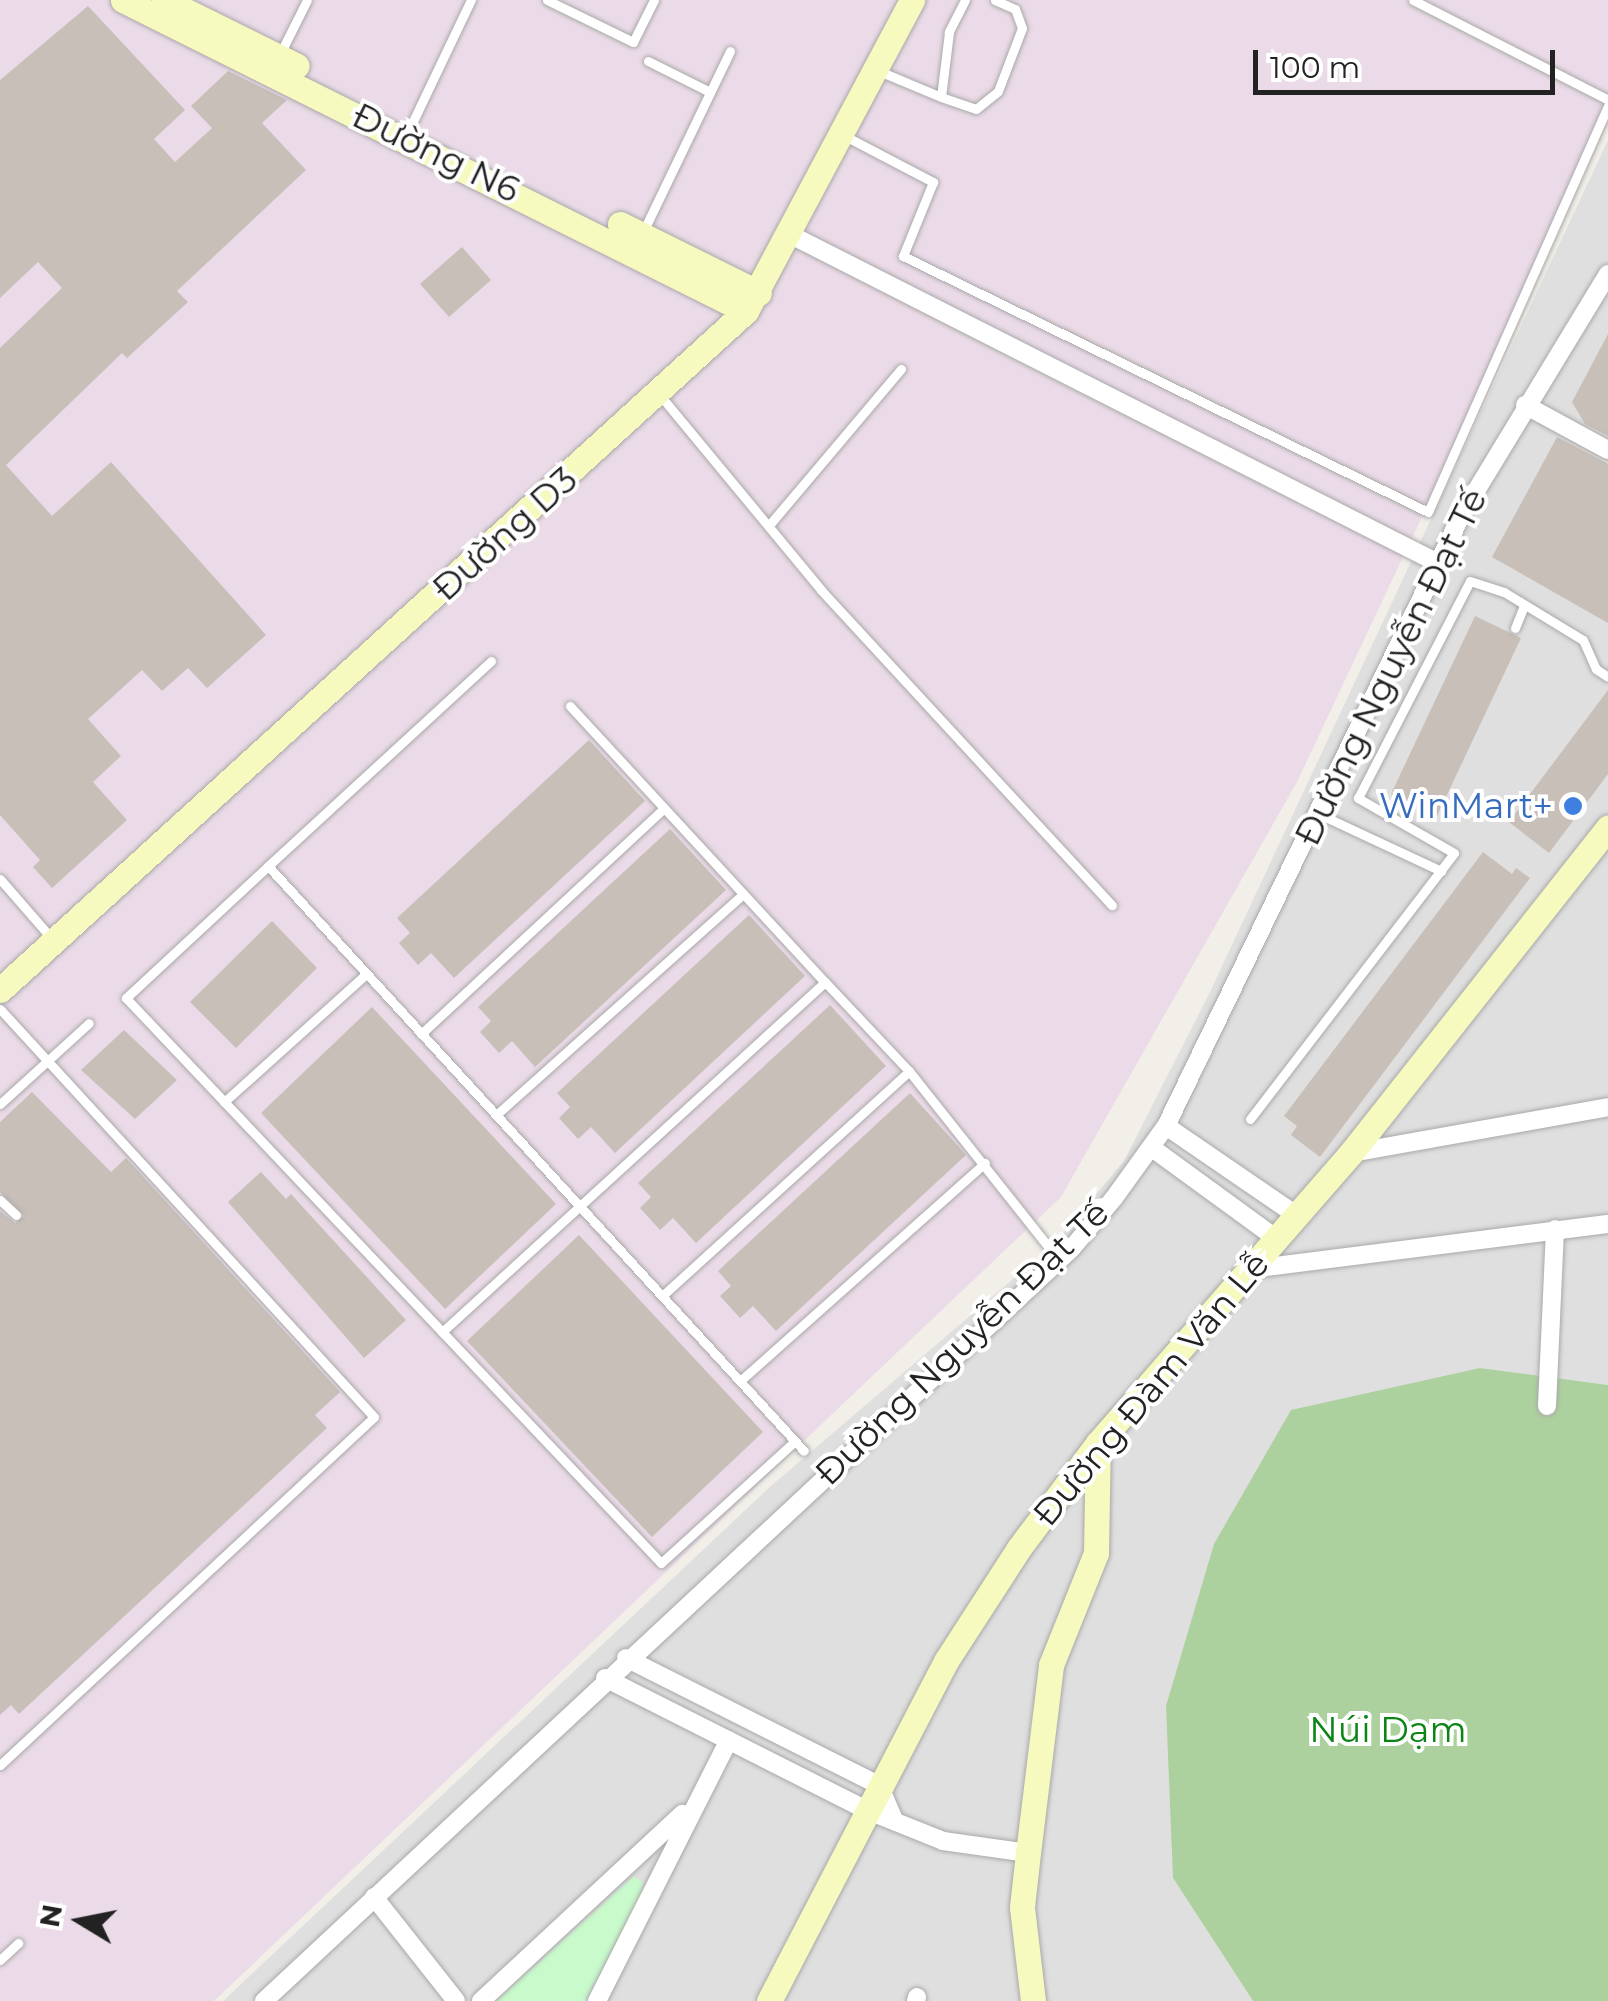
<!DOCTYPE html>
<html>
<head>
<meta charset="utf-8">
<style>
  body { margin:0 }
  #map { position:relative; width:1608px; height:2001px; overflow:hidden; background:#f2efe9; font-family:Montserrat,sans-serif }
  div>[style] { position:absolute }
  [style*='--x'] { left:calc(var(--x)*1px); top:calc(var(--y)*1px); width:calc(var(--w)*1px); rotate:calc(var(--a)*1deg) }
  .residential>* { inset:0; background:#e0dfdf }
  .industrial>* { inset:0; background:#ebdbe8 }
  .forest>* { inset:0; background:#add19e }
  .park>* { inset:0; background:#c8facc }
  .building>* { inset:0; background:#c7bfb8 }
  .roads { filter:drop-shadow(0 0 2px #a9a9a9) drop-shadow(0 0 2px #a9a9a9) }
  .lane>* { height:9px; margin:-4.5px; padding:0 4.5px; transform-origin:4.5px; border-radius:4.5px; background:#fff }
  .street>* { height:18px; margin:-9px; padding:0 9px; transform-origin:9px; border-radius:9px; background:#fff }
  .secondary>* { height:25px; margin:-12.5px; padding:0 12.5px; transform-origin:12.5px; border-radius:12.5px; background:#f7fabf }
  .dots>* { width:28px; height:28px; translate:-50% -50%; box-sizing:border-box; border:5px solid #fff; border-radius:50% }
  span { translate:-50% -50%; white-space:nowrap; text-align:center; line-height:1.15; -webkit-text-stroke:8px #fff; paint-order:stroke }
  .street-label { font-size:35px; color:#222 }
  .shop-label { font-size:35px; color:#366cbe }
  .right { translate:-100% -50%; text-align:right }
  .park-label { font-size:35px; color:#0c8416 }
  .north { position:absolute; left:30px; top:1871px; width:100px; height:100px; -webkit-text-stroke:8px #fff; paint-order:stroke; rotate:280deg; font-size:28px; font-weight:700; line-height:40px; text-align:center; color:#222 }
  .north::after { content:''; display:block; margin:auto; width:35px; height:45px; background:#222; clip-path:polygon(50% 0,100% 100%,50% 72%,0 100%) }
  .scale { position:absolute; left:1253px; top:50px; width:302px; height:45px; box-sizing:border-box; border:5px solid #222; border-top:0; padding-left:12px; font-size:30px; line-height:35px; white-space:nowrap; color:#222; -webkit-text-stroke:8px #fff; paint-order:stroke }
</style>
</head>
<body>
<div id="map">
  <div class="residential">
    <div style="clip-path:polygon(1608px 140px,1608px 1385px,1480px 1368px,1173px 1878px,1253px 2001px,223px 2001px,771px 1486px,1054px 1244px,1124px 1161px,1209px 994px)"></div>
  </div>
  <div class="industrial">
    <div style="clip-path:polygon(0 0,1608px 0,1608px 122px,1297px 782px,1061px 1197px,214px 2001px,0 2001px)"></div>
  </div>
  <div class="forest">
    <div style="clip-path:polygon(1480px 1368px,1608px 1385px,1608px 2001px,1253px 2001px,1173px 1878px,1166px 1706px,1214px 1544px,1291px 1410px)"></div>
  </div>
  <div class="park">
    <div style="clip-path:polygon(634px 1876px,643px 1883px,642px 1894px,586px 2001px,496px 2001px)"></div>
  </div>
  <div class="building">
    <div style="clip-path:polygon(88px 6px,185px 110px,154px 139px,175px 162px,212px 128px,191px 106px,228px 71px,287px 100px,262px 123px,306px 170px,177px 291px,188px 302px,127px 358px,122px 353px,6px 465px,52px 516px,111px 462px,266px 635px,207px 688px,188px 668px,162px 691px,142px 670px,88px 719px,121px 756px,93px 782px,127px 820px,52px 888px,33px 867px,40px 860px,0 815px,0 348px,62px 288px,38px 262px,0 298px,0 80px)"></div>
    <div style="clip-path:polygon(462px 247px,491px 280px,449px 317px,420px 284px)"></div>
    <div style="clip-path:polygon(1608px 334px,1608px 436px,1585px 424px,1572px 402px)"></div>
    <div style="clip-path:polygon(1557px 437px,1608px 464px,1608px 623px,1492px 557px)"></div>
    <div style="clip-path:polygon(1475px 616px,1521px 638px,1437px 816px,1391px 794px)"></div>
    <div style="clip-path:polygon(1608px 690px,1608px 774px,1549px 853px,1509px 822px)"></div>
    <div style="clip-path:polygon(589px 740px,645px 801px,454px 978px,431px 953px,418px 965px,399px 943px,410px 933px,397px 918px)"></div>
    <div style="clip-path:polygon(670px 829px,726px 890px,535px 1067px,512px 1041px,499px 1053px,480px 1032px,491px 1021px,478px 1007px)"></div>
    <div style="clip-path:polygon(1483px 852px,1512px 874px,1516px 868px,1530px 878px,1320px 1157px,1291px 1135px,1297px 1126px,1284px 1116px)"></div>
    <div style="clip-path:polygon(749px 915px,805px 976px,615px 1153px,591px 1127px,578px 1139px,559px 1118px,570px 1107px,557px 1093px)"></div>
    <div style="clip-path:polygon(272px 921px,317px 968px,236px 1048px,190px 1002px)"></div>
    <div style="clip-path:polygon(830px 1005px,886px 1066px,696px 1243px,673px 1218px,660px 1230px,640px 1208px,651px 1197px,638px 1183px)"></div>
    <div style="clip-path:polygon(372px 1007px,556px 1204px,445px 1309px,261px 1113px)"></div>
    <div style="clip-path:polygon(124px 1030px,177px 1080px,135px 1119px,81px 1070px)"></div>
    <div style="clip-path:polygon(32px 1092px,111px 1172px,126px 1158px,340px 1392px,315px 1415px,327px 1428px,19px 1714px,11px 1705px,0 1715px,0 1211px,15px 1223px,24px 1216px,0 1192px,0 1122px)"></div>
    <div style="clip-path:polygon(910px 1093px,966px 1155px,776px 1331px,753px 1306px,740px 1318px,720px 1296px,731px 1286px,718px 1271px)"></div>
    <div style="clip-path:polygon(261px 1172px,286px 1199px,291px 1194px,406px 1320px,364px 1358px,228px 1202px)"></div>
    <div style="clip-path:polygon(579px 1235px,763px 1432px,652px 1537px,467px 1341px)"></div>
  </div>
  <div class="roads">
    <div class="lane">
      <div style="--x:547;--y:0;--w:96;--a:26"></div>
      <div style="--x:633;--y:42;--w:47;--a:-63.4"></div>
      <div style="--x:965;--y:0;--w:36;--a:117"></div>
      <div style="--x:949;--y:32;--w:65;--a:97"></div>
      <div style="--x:941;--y:97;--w:37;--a:19"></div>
      <div style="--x:976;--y:109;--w:28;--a:-39"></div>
      <div style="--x:998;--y:91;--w:67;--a:-69.1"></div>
      <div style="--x:1022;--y:28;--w:20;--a:-110"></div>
      <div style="--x:1015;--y:9;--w:22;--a:-156"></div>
      <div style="--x:1413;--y:0;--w:219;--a:27.1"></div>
      <div style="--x:280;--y:54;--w:60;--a:-63.4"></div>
      <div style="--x:648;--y:61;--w:69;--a:26.6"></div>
      <div style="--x:879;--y:71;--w:67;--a:22.8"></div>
      <div style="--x:843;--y:135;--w:102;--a:27.6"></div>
      <div style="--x:933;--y:182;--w:80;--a:112.1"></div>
      <div style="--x:903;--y:256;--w:584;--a:25.99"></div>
      <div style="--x:1428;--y:512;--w:444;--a:-66.1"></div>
      <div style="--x:406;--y:136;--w:151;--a:-64.5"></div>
      <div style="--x:642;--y:234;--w:203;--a:-64.3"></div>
      <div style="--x:659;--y:394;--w:254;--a:50.4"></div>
      <div style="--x:821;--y:590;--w:429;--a:47.3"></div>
      <div style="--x:770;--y:524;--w:203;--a:-49.8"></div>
      <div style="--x:1515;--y:628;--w:22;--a:-68"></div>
      <div style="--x:491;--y:661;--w:303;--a:137.4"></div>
      <div style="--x:268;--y:866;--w:793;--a:47.5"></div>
      <div style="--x:570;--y:706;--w:376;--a:47.3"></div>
      <div style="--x:1319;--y:814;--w:135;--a:25"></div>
      <div style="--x:268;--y:866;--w:194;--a:137.1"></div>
      <div style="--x:126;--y:998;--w:778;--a:46.56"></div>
      <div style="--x:661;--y:1563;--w:181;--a:-42.3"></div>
      <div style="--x:0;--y:879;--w:81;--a:49"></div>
      <div style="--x:0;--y:1009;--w:553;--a:47.49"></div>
      <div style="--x:374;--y:1417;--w:511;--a:137.06"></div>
      <div style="--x:421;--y:1034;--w:332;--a:-42.9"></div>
      <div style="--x:224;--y:1102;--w:191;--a:-42"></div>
      <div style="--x:0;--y:1104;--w:120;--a:-42.3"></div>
      <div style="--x:496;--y:1115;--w:331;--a:-41.8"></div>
      <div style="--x:1250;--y:1119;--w:335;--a:-52.5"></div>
      <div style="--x:1454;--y:853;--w:111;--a:-150.2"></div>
      <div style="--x:1358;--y:798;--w:244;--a:-62.7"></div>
      <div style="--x:1470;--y:581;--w:36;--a:18"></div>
      <div style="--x:1504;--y:592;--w:92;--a:31.3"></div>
      <div style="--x:1583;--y:640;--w:32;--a:66"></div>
      <div style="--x:1596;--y:669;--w:14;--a:34"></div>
      <div style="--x:0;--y:1200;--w:22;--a:43"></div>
      <div style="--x:662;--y:1296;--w:334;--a:-42.3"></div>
      <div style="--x:442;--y:1332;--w:519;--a:-42.42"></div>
      <div style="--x:825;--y:982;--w:122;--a:46.7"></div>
      <div style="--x:909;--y:1071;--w:241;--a:51.6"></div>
      <div style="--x:740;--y:1381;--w:328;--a:-41.7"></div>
      <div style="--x:0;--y:1960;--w:25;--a:-43"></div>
    </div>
    <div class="street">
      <div style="--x:791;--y:235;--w:725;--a:26.88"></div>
      <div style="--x:1525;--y:405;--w:94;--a:28.5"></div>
      <div style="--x:1166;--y:1126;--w:158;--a:34.4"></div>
      <div style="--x:1152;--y:1148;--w:155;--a:36.1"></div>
      <div style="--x:1351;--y:1153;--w:261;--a:-10.1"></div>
      <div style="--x:1251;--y:1269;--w:360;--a:-7.2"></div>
      <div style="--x:1547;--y:1406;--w:177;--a:-87.4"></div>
      <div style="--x:626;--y:1658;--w:283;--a:26.7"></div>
      <div style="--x:879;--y:1785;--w:40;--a:66.6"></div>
      <div style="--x:605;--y:1678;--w:292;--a:26.8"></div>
      <div style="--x:866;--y:1810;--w:83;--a:21.9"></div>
      <div style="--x:943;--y:1841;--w:86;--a:8"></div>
      <div style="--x:374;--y:1897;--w:132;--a:51.7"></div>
      <div style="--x:264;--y:2001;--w:1104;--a:-42.98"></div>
      <div style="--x:1072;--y:1248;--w:65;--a:-50"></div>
      <div style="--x:1114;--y:1198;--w:89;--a:-54.2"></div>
      <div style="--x:1166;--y:1126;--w:680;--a:-64.19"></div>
      <div style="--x:1462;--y:514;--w:281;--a:-58.7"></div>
      <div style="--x:481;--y:2001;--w:275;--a:-42.9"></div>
      <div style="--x:597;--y:2001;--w:292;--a:-63.2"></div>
      <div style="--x:916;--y:2001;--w:4;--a:-76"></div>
    </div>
    <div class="secondary">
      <div style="--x:123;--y:0;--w:696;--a:26.53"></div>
      <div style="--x:164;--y:0;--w:148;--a:26.4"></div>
      <div style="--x:620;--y:224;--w:155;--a:26.4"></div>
      <div style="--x:0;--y:990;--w:1009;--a:-42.31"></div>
      <div style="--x:746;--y:311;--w:353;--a:-61.9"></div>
      <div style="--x:769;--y:2001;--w:383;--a:-62.5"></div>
      <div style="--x:946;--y:1661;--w:135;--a:-57.1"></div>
      <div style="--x:1019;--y:1548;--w:131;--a:-53"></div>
      <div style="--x:1098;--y:1443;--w:385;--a:-48.9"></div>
      <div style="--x:1351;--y:1153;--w:415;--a:-51.7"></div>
      <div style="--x:1033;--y:2001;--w:95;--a:-96.7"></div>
      <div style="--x:1022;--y:1907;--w:54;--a:-83.7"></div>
      <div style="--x:1028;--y:1853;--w:189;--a:-83"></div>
      <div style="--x:1051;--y:1665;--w:121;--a:-68.1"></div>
      <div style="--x:1096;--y:1553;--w:110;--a:-89"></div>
    </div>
  </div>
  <div class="dots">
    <div style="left:1573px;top:806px;background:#3f7fe0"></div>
  </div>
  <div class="street-label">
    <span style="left:436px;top:153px;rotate:26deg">Đường N6</span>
    <span style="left:505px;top:534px;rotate:-42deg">Đường D3</span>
    <span style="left:1391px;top:667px;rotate:-64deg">Đường Nguyễn Đạt Tế</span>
    <span style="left:962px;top:1343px;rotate:-44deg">Đường Nguyễn Đạt Tế</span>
    <span style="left:1151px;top:1389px;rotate:-50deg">Đường Đàm Văn Lễ</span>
  </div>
  <div class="shop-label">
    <span class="right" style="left:1553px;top:806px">WinMart+</span>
  </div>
  <div class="park-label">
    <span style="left:1388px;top:1730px">Núi Dạm</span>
  </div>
  <div class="north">N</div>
  <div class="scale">100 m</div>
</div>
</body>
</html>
